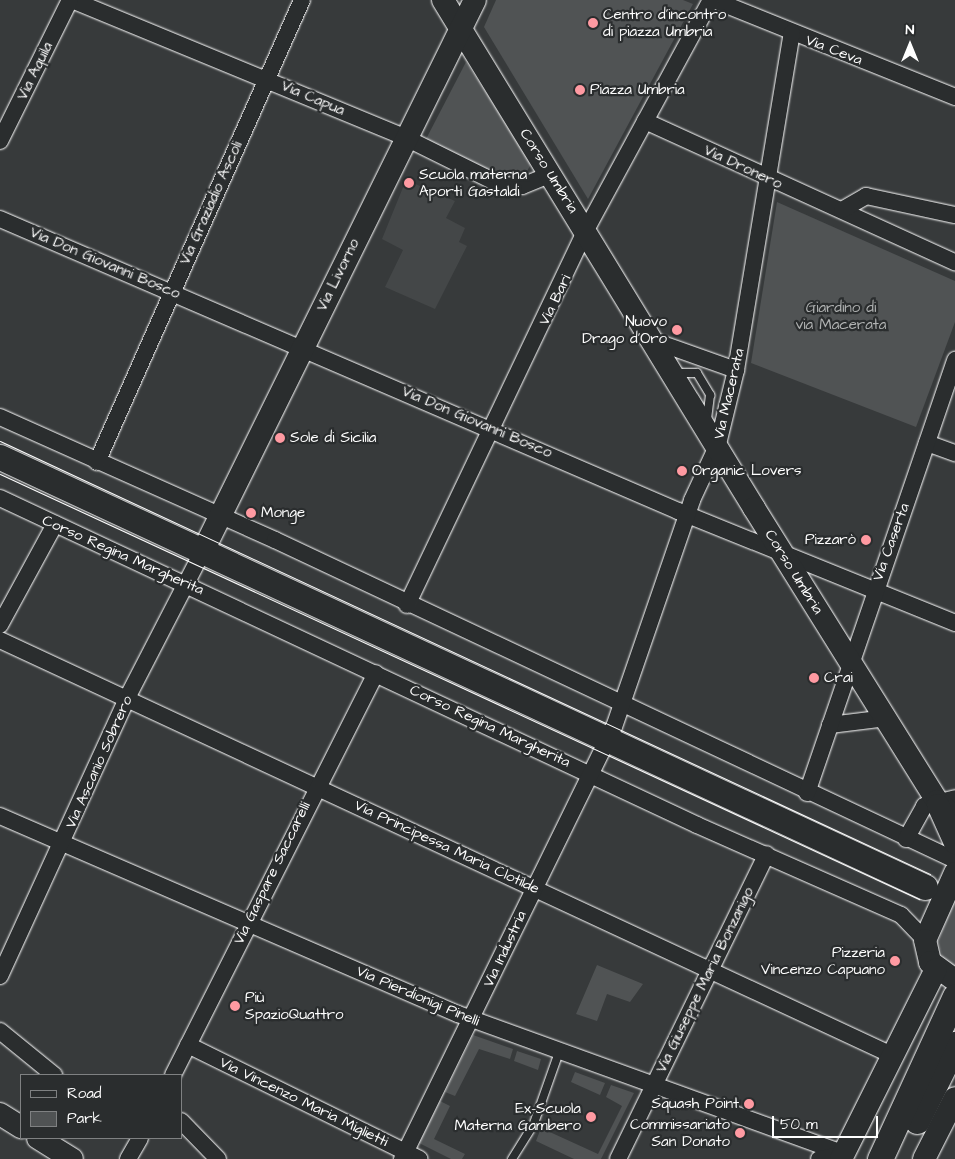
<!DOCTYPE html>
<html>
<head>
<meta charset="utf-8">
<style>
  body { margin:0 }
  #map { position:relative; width:955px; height:1159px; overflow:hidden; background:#373a3b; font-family:"Architects Daughter",sans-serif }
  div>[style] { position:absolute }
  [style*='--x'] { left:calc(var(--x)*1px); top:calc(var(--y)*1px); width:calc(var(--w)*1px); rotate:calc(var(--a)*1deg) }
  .built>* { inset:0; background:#444748 }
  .green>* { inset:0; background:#505354 }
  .roads { filter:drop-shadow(0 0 1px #fff) drop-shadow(0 0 1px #fff) }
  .lane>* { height:8px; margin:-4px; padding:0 4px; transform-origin:4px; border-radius:4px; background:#2a2d2e }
  .street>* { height:16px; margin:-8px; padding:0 8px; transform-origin:8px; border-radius:8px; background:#2a2d2e }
  .secondary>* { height:22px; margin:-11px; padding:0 11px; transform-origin:11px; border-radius:11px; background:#2a2d2e }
  .primary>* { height:25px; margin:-12.5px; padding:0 12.5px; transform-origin:12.5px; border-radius:12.5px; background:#2a2d2e }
  .tram>* { height:1px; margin:-0.5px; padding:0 0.5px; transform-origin:0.5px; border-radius:0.5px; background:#fff }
  .dots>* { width:14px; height:14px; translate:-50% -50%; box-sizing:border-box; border:2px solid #2a2d2e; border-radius:50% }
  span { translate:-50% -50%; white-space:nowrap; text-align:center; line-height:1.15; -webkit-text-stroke:4.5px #2a2d2e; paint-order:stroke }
  .poi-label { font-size:15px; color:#fff }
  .left { translate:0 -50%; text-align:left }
  .right { translate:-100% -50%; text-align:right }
  .street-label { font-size:15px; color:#fff }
  .park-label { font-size:15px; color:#b0b2b2 }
  .legend { position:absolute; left:20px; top:1074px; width:162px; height:65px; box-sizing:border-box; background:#2a2d2e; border:1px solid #7f8182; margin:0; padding:6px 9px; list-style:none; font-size:15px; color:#fff }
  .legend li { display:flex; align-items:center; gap:10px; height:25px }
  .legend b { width:25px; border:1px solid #7f8182 }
  .north { position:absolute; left:885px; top:20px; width:50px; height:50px; -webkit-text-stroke:4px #2a2d2e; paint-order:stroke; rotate:0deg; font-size:14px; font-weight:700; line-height:20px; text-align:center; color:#fff }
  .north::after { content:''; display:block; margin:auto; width:18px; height:22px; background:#fff; clip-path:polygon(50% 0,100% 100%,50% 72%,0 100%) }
  .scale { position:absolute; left:772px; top:1116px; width:106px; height:22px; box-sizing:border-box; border:2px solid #fff; border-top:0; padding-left:6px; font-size:15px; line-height:18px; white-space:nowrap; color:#fff; -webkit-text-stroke:4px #2a2d2e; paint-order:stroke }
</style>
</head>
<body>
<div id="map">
  <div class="built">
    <div style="clip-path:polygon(406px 180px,455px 201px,446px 218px,465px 228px,459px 242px,467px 246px,435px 309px,385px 287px,403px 250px,382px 239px)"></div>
  </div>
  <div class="green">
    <div style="clip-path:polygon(496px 0,683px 0,693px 4px,588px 199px,484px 27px)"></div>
    <div style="clip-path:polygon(466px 62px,528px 156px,531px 164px,525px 175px,506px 181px,425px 141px)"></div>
    <div style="clip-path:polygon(777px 202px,955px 281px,955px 322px,916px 427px,751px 363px)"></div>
    <div style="clip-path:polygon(955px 899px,955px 967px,943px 958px,938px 942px)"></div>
    <div style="clip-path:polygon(597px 965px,643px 984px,630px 1002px,607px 994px,597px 1021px,576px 1014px)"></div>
    <div style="clip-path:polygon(473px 1035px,513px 1049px,510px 1059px,479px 1049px,455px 1096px,445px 1092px)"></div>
    <div style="clip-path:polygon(517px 1051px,541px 1059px,538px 1070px,514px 1061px)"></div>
    <div style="clip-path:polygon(575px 1072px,605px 1083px,600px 1095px,571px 1082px)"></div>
    <div style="clip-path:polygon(611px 1085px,634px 1093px,601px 1159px,574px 1159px,536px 1141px,541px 1128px,598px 1154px,622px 1106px,606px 1097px)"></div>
    <div style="clip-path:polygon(440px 1101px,450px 1106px,434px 1139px,465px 1154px,462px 1159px,451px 1159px,419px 1143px)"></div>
  </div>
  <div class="roads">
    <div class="lane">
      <div style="--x:676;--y:373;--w:21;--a:0"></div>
      <div style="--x:697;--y:373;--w:26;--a:59"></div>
      <div style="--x:710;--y:395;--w:24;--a:97"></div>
      <div style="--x:512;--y:1159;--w:39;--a:-58"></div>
      <div style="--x:533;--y:1126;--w:78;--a:-70.6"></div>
    </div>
    <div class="street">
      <div style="--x:72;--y:0;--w:361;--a:22.4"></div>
      <div style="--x:406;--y:138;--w:106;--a:26.3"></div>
      <div style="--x:501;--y:185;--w:21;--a:3"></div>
      <div style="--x:522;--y:186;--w:31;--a:-22"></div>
      <div style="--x:714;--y:0;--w:260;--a:21.9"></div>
      <div style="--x:645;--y:121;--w:341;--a:24.5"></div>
      <div style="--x:0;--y:141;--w:157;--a:-63.6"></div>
      <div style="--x:842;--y:210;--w:28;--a:-30"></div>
      <div style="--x:866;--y:196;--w:91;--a:12.1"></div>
      <div style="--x:0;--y:219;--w:738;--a:23.3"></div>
      <div style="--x:678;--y:511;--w:299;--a:22"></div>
      <div style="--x:654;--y:341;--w:87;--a:19.5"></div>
      <div style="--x:0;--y:417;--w:301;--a:24.1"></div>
      <div style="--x:275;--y:540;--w:752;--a:25.2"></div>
      <div style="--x:927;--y:443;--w:30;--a:20"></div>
      <div style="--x:97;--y:462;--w:505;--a:-66.07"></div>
      <div style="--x:0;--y:498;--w:770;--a:25.13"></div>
      <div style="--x:697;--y:825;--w:223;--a:23.8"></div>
      <div style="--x:901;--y:915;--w:35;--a:46"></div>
      <div style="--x:407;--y:605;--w:416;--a:-64.5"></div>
      <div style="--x:586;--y:230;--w:262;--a:-61.5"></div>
      <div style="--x:0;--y:625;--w:115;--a:-61.4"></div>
      <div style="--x:0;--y:640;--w:986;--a:24.95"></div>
      <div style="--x:830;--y:725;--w:57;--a:-7"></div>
      <div style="--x:807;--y:793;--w:458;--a:-71.1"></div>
      <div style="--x:0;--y:816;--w:499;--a:23.4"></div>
      <div style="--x:458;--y:1014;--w:411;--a:19.9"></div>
      <div style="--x:906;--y:839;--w:38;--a:-61"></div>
      <div style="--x:924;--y:806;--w:32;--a:-14"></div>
      <div style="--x:0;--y:976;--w:306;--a:-65.4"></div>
      <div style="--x:127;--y:698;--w:165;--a:-62.7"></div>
      <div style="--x:0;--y:1031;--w:70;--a:39.2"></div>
      <div style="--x:188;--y:1045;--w:258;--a:26.2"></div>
      <div style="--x:173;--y:1075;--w:450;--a:-63.2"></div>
      <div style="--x:181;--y:1121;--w:53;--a:45.8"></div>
      <div style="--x:128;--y:1159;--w:24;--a:-60"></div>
      <div style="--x:402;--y:1159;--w:481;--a:-63.9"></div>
      <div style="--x:614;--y:727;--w:240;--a:-71"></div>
      <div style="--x:692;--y:500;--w:62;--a:-65.1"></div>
      <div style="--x:718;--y:444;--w:76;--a:-76.3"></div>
      <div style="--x:736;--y:370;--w:342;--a:-80.6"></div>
      <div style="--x:618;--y:1159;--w:339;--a:-64"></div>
      <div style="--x:819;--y:1159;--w:25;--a:-11"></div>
    </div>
    <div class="secondary">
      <div style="--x:443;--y:0;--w:596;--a:58.52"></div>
      <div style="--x:754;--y:508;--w:345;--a:58"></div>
      <div style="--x:937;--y:801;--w:24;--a:42"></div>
      <div style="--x:203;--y:551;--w:614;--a:-63.73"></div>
      <div style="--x:938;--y:805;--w:42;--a:65.9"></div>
      <div style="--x:955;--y:873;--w:73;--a:114.1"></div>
      <div style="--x:925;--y:940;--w:23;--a:77"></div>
      <div style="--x:930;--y:962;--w:31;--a:36"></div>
      <div style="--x:0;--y:1114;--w:25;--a:32"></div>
      <div style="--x:38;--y:1138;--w:40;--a:32"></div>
      <div style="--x:841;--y:1159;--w:212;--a:-63.4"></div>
      <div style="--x:924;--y:1159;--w:68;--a:-63.1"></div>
    </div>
    <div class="primary">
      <div style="--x:0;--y:457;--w:1020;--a:24.93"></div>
      <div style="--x:917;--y:1121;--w:86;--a:-63.7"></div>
      <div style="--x:880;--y:1159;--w:179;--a:-65.3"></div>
    </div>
  </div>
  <div class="tram">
    <div style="--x:0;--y:441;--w:1026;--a:24.97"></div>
    <div style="--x:0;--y:474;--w:1013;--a:24.82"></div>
  </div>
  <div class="dots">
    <div style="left:593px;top:23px;background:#ff9aa2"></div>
    <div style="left:580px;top:90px;background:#ff9aa2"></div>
    <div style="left:409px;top:183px;background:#ff9aa2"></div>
    <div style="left:677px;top:330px;background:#ff9aa2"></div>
    <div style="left:280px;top:438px;background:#ff9aa2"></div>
    <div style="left:682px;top:471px;background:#ff9aa2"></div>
    <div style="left:251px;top:513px;background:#ff9aa2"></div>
    <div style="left:866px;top:540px;background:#ff9aa2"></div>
    <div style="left:814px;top:678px;background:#ff9aa2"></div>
    <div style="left:895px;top:961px;background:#ff9aa2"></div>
    <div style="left:235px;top:1006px;background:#ff9aa2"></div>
    <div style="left:749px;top:1104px;background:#ff9aa2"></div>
    <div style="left:591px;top:1117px;background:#ff9aa2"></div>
    <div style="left:740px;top:1133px;background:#ff9aa2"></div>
  </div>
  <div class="poi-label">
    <span class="left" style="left:603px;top:23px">Centro d'incontro<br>di piazza Umbria</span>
    <span class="left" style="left:590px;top:90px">Piazza Umbria</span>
    <span class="left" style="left:419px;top:183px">Scuola materna<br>Aporti Gastaldi</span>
    <span class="right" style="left:667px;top:330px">Nuovo<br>Drago d'Oro</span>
    <span class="left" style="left:290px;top:438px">Sole di Sicilia</span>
    <span class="left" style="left:692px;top:471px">Organic Lovers</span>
    <span class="left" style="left:261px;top:513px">Monge</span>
    <span class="right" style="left:856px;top:540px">Pizzarò</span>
    <span class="left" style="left:824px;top:678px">Crai</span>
    <span class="right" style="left:885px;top:961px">Pizzeria<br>Vincenzo Capuano</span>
    <span class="left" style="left:245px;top:1006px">Più<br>SpazioQuattro</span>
    <span class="right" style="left:739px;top:1104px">Squash Point</span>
    <span class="right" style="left:581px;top:1117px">Ex-Scuola<br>Materna Gambero</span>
    <span class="right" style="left:730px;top:1133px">Commissariato<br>San Donato</span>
  </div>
  <div class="street-label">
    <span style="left:834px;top:50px;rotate:21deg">Via Ceva</span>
    <span style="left:35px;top:71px;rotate:-64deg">Via Aquila</span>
    <span style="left:313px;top:98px;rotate:23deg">Via Capua</span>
    <span style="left:743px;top:167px;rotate:25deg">Via Dronero</span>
    <span style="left:549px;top:171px;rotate:58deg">Corso Umbria</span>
    <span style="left:211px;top:203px;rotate:-66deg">Via Graziadio Ascoli</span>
    <span style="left:105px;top:263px;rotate:23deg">Via Don Giovanni Bosco</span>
    <span style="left:338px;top:275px;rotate:-64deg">Via Livorno</span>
    <span style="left:555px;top:300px;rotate:-64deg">Via Bari</span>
    <span style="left:729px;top:394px;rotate:-77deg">Via Macerata</span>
    <span style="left:477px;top:422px;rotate:23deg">Via Don Giovanni Bosco</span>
    <span style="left:891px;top:542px;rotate:-70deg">Via Caserta</span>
    <span style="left:123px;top:555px;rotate:24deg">Corso Regina Margherita</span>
    <span style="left:794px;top:572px;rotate:58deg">Corso Umbria</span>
    <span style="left:490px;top:726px;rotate:25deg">Corso Regina Margherita</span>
    <span style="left:99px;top:762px;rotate:-66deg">Via Ascanio Sobrero</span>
    <span style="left:447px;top:847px;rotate:25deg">Via Principessa Maria Clotilde</span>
    <span style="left:272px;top:873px;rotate:-64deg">Via Gaspare Saccarelli</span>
    <span style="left:505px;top:949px;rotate:-65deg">Via Industria</span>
    <span style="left:705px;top:980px;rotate:-64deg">Via Giuseppe Maria Bonzanigo</span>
    <span style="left:418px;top:996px;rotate:23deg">Via Pierdionigi Pinelli</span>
    <span style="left:304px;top:1102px;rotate:26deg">Via Vincenzo Maria Miglietti</span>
  </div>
  <div class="park-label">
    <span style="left:841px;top:316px">Giardino di<br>via Macerata</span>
  </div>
  <ul class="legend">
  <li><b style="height:6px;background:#2a2d2e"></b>Road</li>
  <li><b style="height:14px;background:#505354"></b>Park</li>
  </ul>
  <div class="north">N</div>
  <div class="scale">50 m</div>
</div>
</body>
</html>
